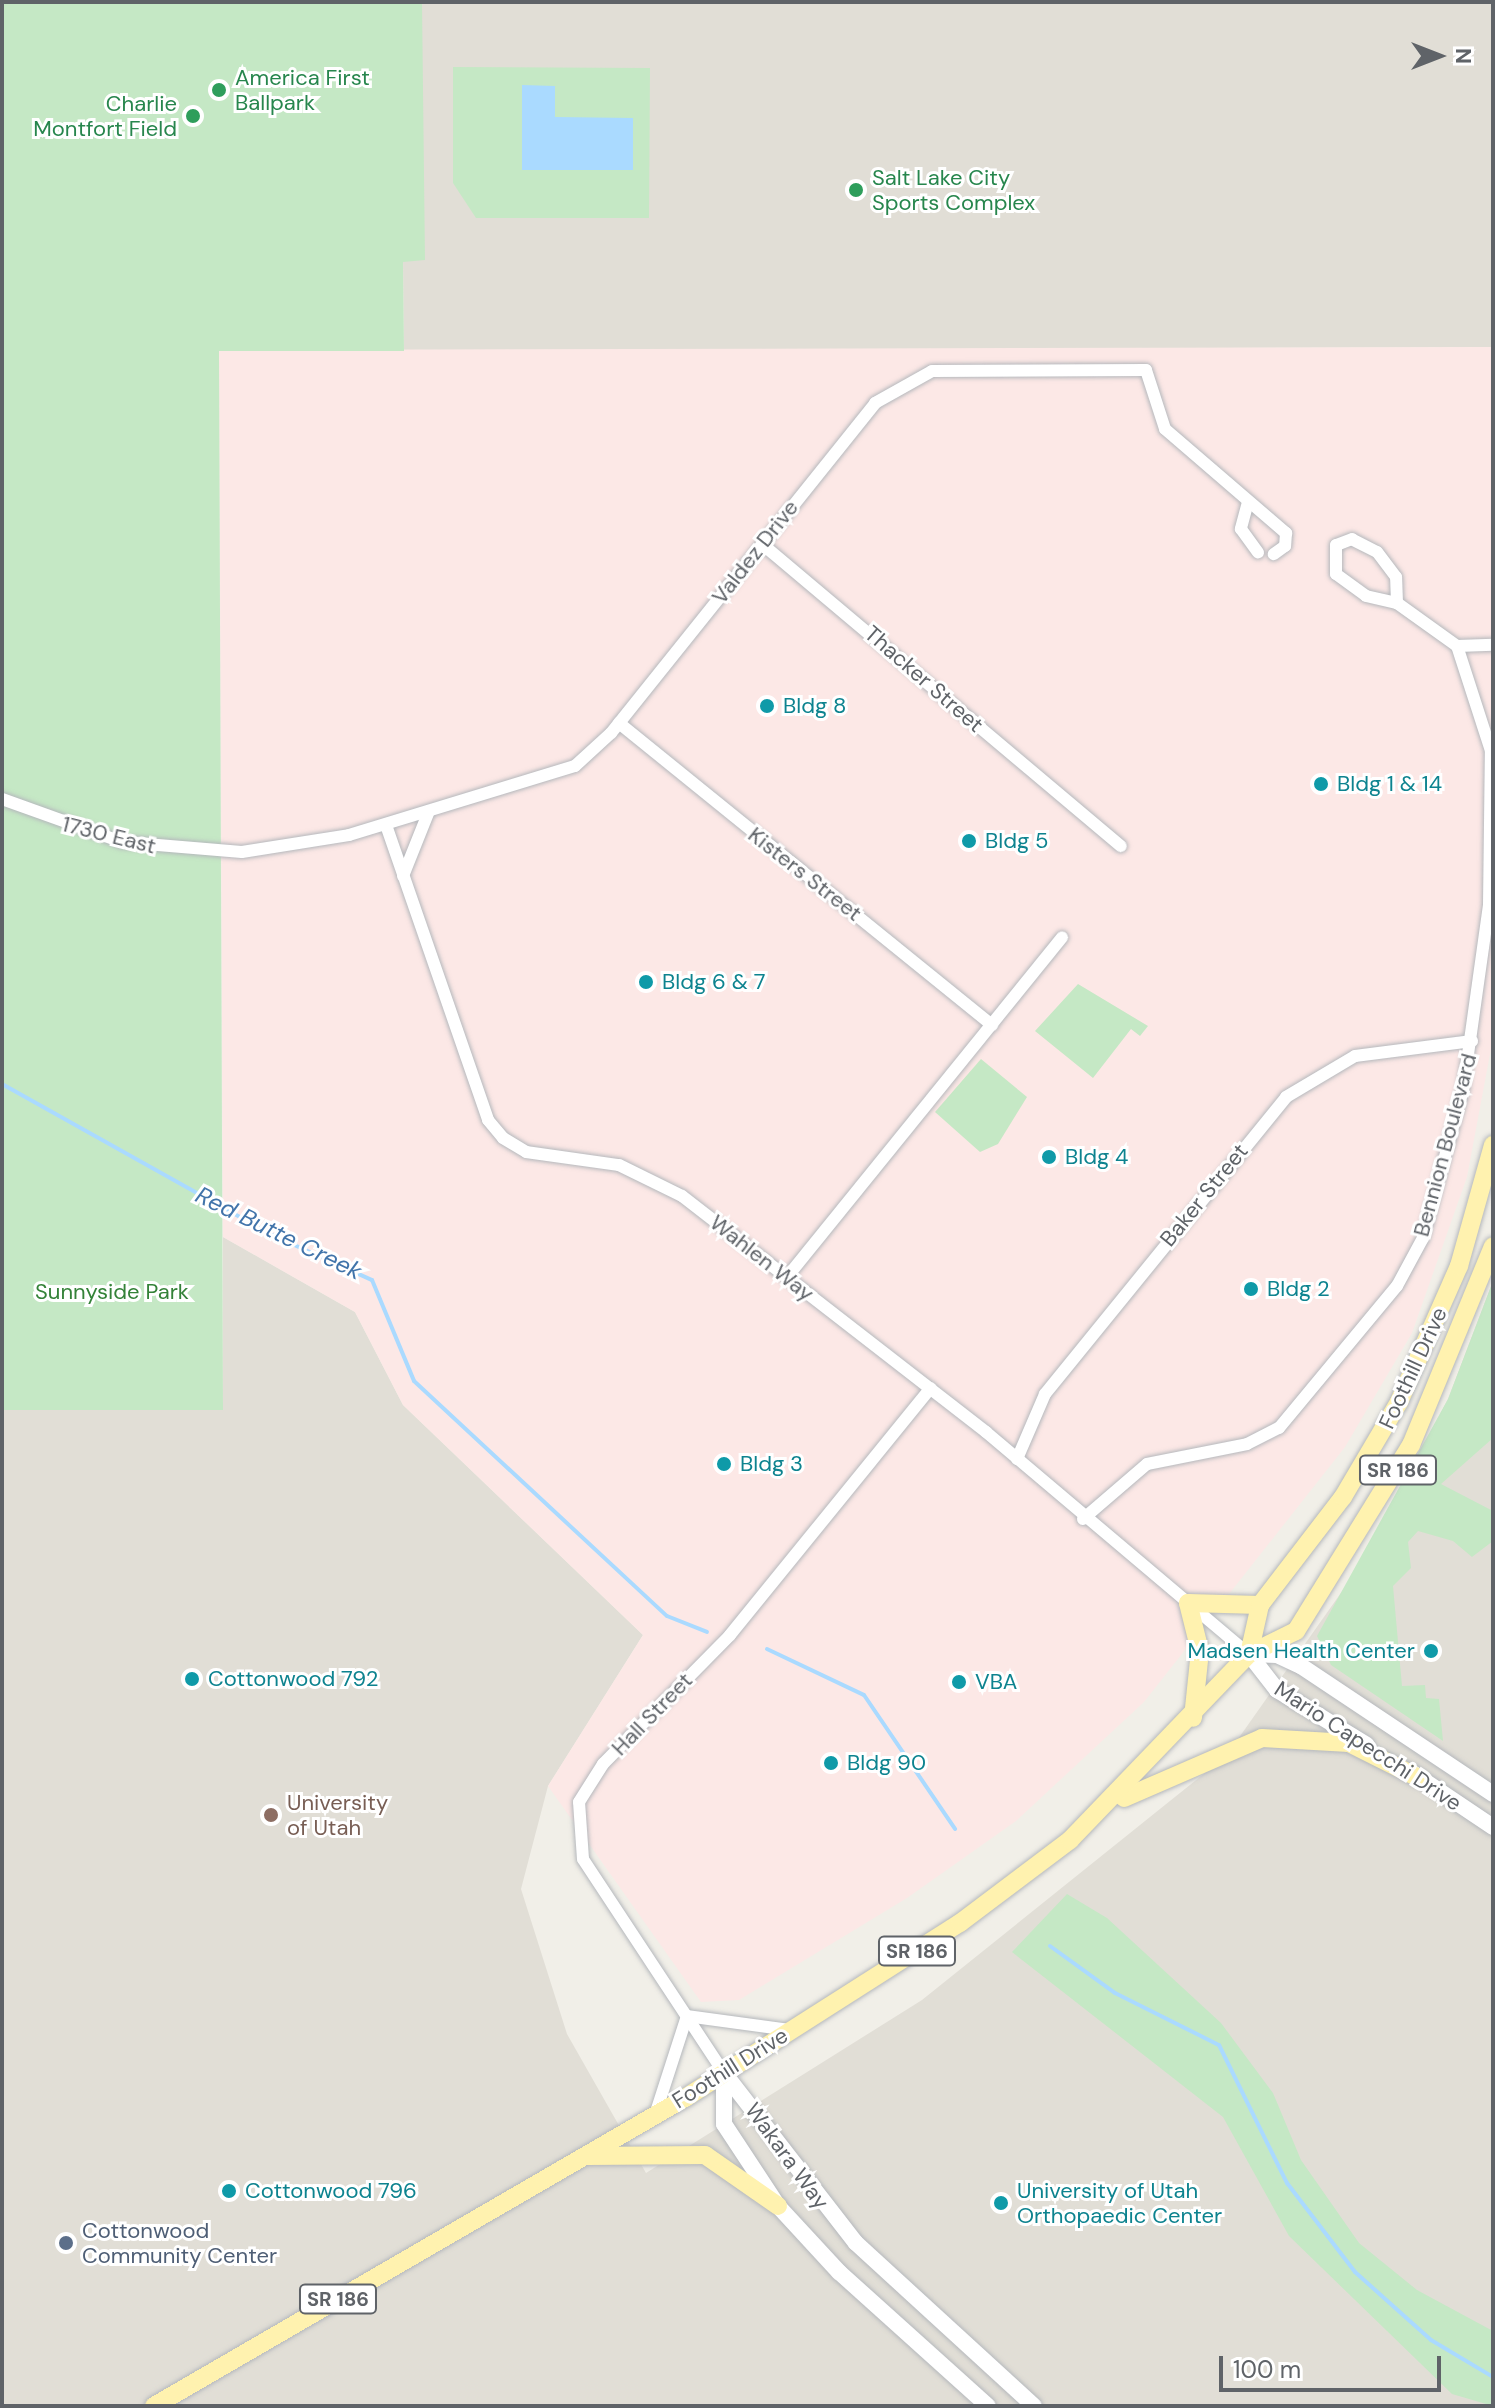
<!DOCTYPE html>
<html>
<head>
<meta charset="utf-8">
<style>
  body { margin:0 }
  #map { position:relative; width:1495px; height:2408px; overflow:hidden; background:#f1efe8; font-family:"DM Sans",sans-serif }
  div>[style] { position:absolute }
  [style*='--x'] { left:calc(var(--x)*1px); top:calc(var(--y)*1px); width:calc(var(--w)*1px); rotate:calc(var(--a)*1deg) }
  .education>* { inset:0; background:#e1ded6 }
  .medical>* { inset:0; background:#fce8e6 }
  .green>* { inset:0; background:#c5e8c5 }
  .water>* { inset:0; background:#aadaff }
  .stream>* { height:4px; margin:-2px; padding:0 2px; transform-origin:2px; border-radius:2px; background:#aadaff }
  .roads { filter:drop-shadow(0 0 2px #b5b8bc) drop-shadow(0 0 2px #b5b8bc) }
  .street>* { height:12px; margin:-6px; padding:0 6px; transform-origin:6px; border-radius:6px; background:#fff }
  .secondary>* { height:16px; margin:-8px; padding:0 8px; transform-origin:8px; border-radius:8px; background:#fff }
  .primary>* { height:18px; margin:-9px; padding:0 9px; transform-origin:9px; border-radius:9px; background:#fff2af }
  .dots>* { width:22px; height:22px; translate:-50% -50%; box-sizing:border-box; border:4px solid #fff; border-radius:50% }
  span { translate:-50% -50%; white-space:nowrap; text-align:center; line-height:1.15; -webkit-text-stroke:6px #fff; paint-order:stroke }
  .shield-label span { padding:2px 6px; background:#fff; border:2px solid; border-radius:6px; -webkit-text-stroke-width:0 }
  .shield-label { font-size:20px; color:#5f6368; font-weight:700 }
  .leisure-label { font-size:22px; color:#27864d }
  .left { translate:0 -50%; text-align:left }
  .right { translate:-100% -50%; text-align:right }
  .street-label { font-size:22px; color:#5f6368 }
  .culture-label { font-size:22px; color:#0d838f }
  .park-label { font-size:22px; color:#348238 }
  .education-label { font-size:22px; color:#785e54 }
  .service-label { font-size:22px; color:#4e5e75 }
  .water-label { font-size:24px; color:#4174aa; font-style:italic }
  .frame { position:absolute; inset:0; border:4px solid #5f6368; pointer-events:none }
  .north { position:absolute; left:1399px; top:16px; width:80px; height:80px; -webkit-text-stroke:6px #fff; paint-order:stroke; rotate:90deg; font-size:22px; font-weight:700; line-height:32px; text-align:center; color:#5f6368 }
  .north::after { content:''; display:block; margin:auto; width:28px; height:36px; background:#5f6368; clip-path:polygon(50% 0,100% 100%,50% 72%,0 100%) }
  .scale { position:absolute; left:1219px; top:2356px; width:222px; height:36px; box-sizing:border-box; border:4px solid #5f6368; border-top:0; padding-left:10px; font-size:24px; line-height:28px; white-space:nowrap; color:#5f6368; -webkit-text-stroke:6px #fff; paint-order:stroke }
</style>
</head>
<body>
<div id="map">
  <div class="education">
    <div style="clip-path:polygon(14px 2px,1493px 2px,1493px 347px,404px 351px,403px 261px)"></div>
    <div style="clip-path:polygon(223px 1237px,355px 1312px,403px 1405px,643px 1635px,548px 1786px,521px 1889px,567px 2034px,646px 2173px,922px 2000px,1226px 1756px,1362px 1563px,1448px 1399px,1493px 1281px,1493px 2406px,2px 2406px,2px 1410px,223px 1410px)"></div>
  </div>
  <div class="medical">
    <div style="clip-path:polygon(1493px 347px,1493px 1038px,1467px 1177px,1412px 1333px,1345px 1447px,1144px 1702px,1016px 1821px,907px 1898px,739px 2000px,701px 2002px,548px 1786px,643px 1635px,403px 1405px,355px 1312px,223px 1237px,219px 350px)"></div>
  </div>
  <div class="green">
    <div style="clip-path:polygon(2px 2px,422px 2px,425px 260px,403px 262px,404px 351px,219px 351px,223px 1410px,2px 1410px)"></div>
    <div style="clip-path:polygon(453px 67px,650px 68px,649px 218px,476px 218px,453px 183px)"></div>
    <div style="clip-path:polygon(1078px 984px,1148px 1026px,1140px 1036px,1131px 1029px,1093px 1078px,1035px 1031px)"></div>
    <div style="clip-path:polygon(981px 1059px,1027px 1097px,998px 1144px,980px 1152px,935px 1112px)"></div>
    <div style="clip-path:polygon(1493px 1281px,1493px 1438px,1441px 1484px,1493px 1511px,1493px 1541px,1472px 1557px,1453px 1541px,1418px 1531px,1408px 1542px,1411px 1568px,1393px 1586px,1402px 1686px,1425px 1685px,1426px 1698px,1439px 1699px,1443px 1741px,1331px 1665px,1317px 1636px,1448px 1399px)"></div>
    <div style="clip-path:polygon(1067px 1894px,1107px 1918px,1221px 2023px,1273px 2093px,1301px 2160px,1359px 2243px,1417px 2290px,1493px 2331px,1493px 2406px,1452px 2394px,1289px 2236px,1223px 2117px,1012px 1952px)"></div>
  </div>
  <div class="water">
    <div style="clip-path:polygon(522px 85px,555px 86px,555px 117px,633px 118px,633px 170px,522px 170px)"></div>
  </div>
  <div class="stream">
    <div style="--x:2;--y:1084;--w:307;--a:29.2"></div>
    <div style="--x:270;--y:1234;--w:112;--a:24.3"></div>
    <div style="--x:372;--y:1280;--w:109;--a:67.4"></div>
    <div style="--x:414;--y:1381;--w:345;--a:42.9"></div>
    <div style="--x:667;--y:1616;--w:43;--a:21.8"></div>
    <div style="--x:767;--y:1649;--w:107;--a:25.4"></div>
    <div style="--x:864;--y:1695;--w:162;--a:55.8"></div>
    <div style="--x:1050;--y:1946;--w:80;--a:35.9"></div>
    <div style="--x:1115;--y:1993;--w:116;--a:26.6"></div>
    <div style="--x:1219;--y:2045;--w:154;--a:63.8"></div>
    <div style="--x:1287;--y:2183;--w:112;--a:52.6"></div>
    <div style="--x:1355;--y:2272;--w:102;--a:41.8"></div>
    <div style="--x:1431;--y:2340;--w:72;--a:30.8"></div>
  </div>
  <div class="roads">
    <div class="street">
      <div style="--x:1248;--y:502;--w:28;--a:105"></div>
      <div style="--x:1241;--y:529;--w:29;--a:54"></div>
      <div style="--x:762;--y:544;--w:469;--a:40.1"></div>
      <div style="--x:1397;--y:603;--w:26;--a:-92"></div>
      <div style="--x:1396;--y:577;--w:31;--a:-127"></div>
      <div style="--x:1377;--y:552;--w:28;--a:-153"></div>
      <div style="--x:1352;--y:539;--w:17;--a:159"></div>
      <div style="--x:1336;--y:545;--w:29;--a:90"></div>
      <div style="--x:1336;--y:574;--w:37;--a:36"></div>
      <div style="--x:1366;--y:596;--w:32;--a:13"></div>
      <div style="--x:1397;--y:603;--w:74;--a:35.6"></div>
      <div style="--x:1457;--y:646;--w:36;--a:-2"></div>
      <div style="--x:619;--y:723;--w:480;--a:39"></div>
      <div style="--x:2;--y:799;--w:127;--a:19.7"></div>
      <div style="--x:122;--y:842;--w:120;--a:4.8"></div>
      <div style="--x:242;--y:852;--w:108;--a:-9"></div>
      <div style="--x:349;--y:835;--w:236;--a:-17"></div>
      <div style="--x:575;--y:766;--w:49;--a:-42.5"></div>
      <div style="--x:611;--y:733;--w:423;--a:-51.3"></div>
      <div style="--x:875;--y:403;--w:65;--a:-29.3"></div>
      <div style="--x:932;--y:371;--w:214;--a:-0.3"></div>
      <div style="--x:1146;--y:370;--w:62;--a:72.1"></div>
      <div style="--x:1165;--y:429;--w:160;--a:40.7"></div>
      <div style="--x:1286;--y:533;--w:13;--a:94"></div>
      <div style="--x:1285;--y:546;--w:14;--a:144"></div>
      <div style="--x:386;--y:825;--w:312;--a:70.9"></div>
      <div style="--x:488;--y:1120;--w:23;--a:50"></div>
      <div style="--x:503;--y:1138;--w:27;--a:31"></div>
      <div style="--x:526;--y:1152;--w:94;--a:8"></div>
      <div style="--x:619;--y:1165;--w:70;--a:26.2"></div>
      <div style="--x:682;--y:1196;--w:385;--a:37.8"></div>
      <div style="--x:986;--y:1432;--w:344;--a:40.2"></div>
      <div style="--x:403;--y:876;--w:70;--a:-68.2"></div>
      <div style="--x:787;--y:1277;--w:437;--a:-51"></div>
      <div style="--x:1017;--y:1459;--w:71;--a:-66.7"></div>
      <div style="--x:1045;--y:1394;--w:382;--a:-50.9"></div>
      <div style="--x:1286;--y:1097;--w:80;--a:-30.7"></div>
      <div style="--x:1355;--y:1056;--w:118;--a:-7.3"></div>
      <div style="--x:1083;--y:1519;--w:84;--a:-40.7"></div>
      <div style="--x:1147;--y:1464;--w:102;--a:-11.3"></div>
      <div style="--x:1247;--y:1444;--w:36;--a:-27"></div>
      <div style="--x:1279;--y:1428;--w:185;--a:-50.3"></div>
      <div style="--x:1397;--y:1286;--w:55;--a:-61.6"></div>
      <div style="--x:1423;--y:1238;--w:153;--a:-74.9"></div>
      <div style="--x:1463;--y:1090;--w:187;--a:-82"></div>
      <div style="--x:1489;--y:905;--w:154;--a:-89.3"></div>
      <div style="--x:1491;--y:751;--w:110;--a:-107.9"></div>
      <div style="--x:687;--y:2016;--w:103;--a:7.8"></div>
      <div style="--x:724;--y:2073;--w:256;--a:-123.4"></div>
      <div style="--x:583;--y:1859;--w:57;--a:-94"></div>
      <div style="--x:579;--y:1802;--w:45;--a:-57.7"></div>
      <div style="--x:603;--y:1764;--w:181;--a:-45.4"></div>
      <div style="--x:730;--y:1635;--w:318;--a:-50.9"></div>
      <div style="--x:655;--y:2115;--w:104;--a:-72.1"></div>
    </div>
    <div class="secondary">
      <div style="--x:1249;--y:1654;--w:46;--a:52.1"></div>
      <div style="--x:1277;--y:1690;--w:105;--a:31.4"></div>
      <div style="--x:1249;--y:1654;--w:28;--a:2"></div>
      <div style="--x:1277;--y:1655;--w:26;--a:25"></div>
      <div style="--x:1301;--y:1666;--w:231;--a:33.7"></div>
      <div style="--x:1411;--y:1772;--w:99;--a:33.9"></div>
      <div style="--x:724;--y:2073;--w:215;--a:52.2"></div>
      <div style="--x:856;--y:2243;--w:241;--a:42.5"></div>
      <div style="--x:724;--y:2073;--w:51;--a:90"></div>
      <div style="--x:724;--y:2124;--w:98;--a:56.6"></div>
      <div style="--x:778;--y:2206;--w:90;--a:47.3"></div>
      <div style="--x:839;--y:2272;--w:200;--a:42"></div>
    </div>
    <div class="primary">
      <div style="--x:1188;--y:1603;--w:49;--a:76"></div>
      <div style="--x:1200;--y:1651;--w:67;--a:96"></div>
      <div style="--x:1188;--y:1603;--w:72;--a:1.6"></div>
      <div style="--x:1249;--y:1654;--w:50;--a:-77.3"></div>
      <div style="--x:1260;--y:1605;--w:136;--a:-52.5"></div>
      <div style="--x:1343;--y:1497;--w:110;--a:-59.5"></div>
      <div style="--x:1399;--y:1402;--w:149;--a:-66.2"></div>
      <div style="--x:1459;--y:1266;--w:126;--a:-74.3"></div>
      <div style="--x:1124;--y:1798;--w:150;--a:-23.5"></div>
      <div style="--x:1262;--y:1738;--w:87;--a:3.3"></div>
      <div style="--x:1349;--y:1743;--w:80;--a:26.6"></div>
      <div style="--x:588;--y:2156;--w:117;--a:-0.5"></div>
      <div style="--x:705;--y:2155;--w:89;--a:34.9"></div>
      <div style="--x:154;--y:2406;--w:614;--a:-30.12"></div>
      <div style="--x:685;--y:2098;--w:326;--a:-32.5"></div>
      <div style="--x:960;--y:1923;--w:138;--a:-37"></div>
      <div style="--x:1070;--y:1840;--w:258;--a:-46.1"></div>
      <div style="--x:1249;--y:1654;--w:52;--a:-26.1"></div>
      <div style="--x:1296;--y:1631;--w:219;--a:-58.3"></div>
      <div style="--x:1411;--y:1445;--w:215;--a:-67.6"></div>
    </div>
  </div>
  <div class="dots">
    <div style="left:219px;top:90px;background:#2e9e5b"></div>
    <div style="left:193px;top:116px;background:#2e9e5b"></div>
    <div style="left:856px;top:190px;background:#2e9e5b"></div>
    <div style="left:767px;top:706px;background:#0f9aa8"></div>
    <div style="left:1321px;top:784px;background:#0f9aa8"></div>
    <div style="left:969px;top:841px;background:#0f9aa8"></div>
    <div style="left:646px;top:982px;background:#0f9aa8"></div>
    <div style="left:1049px;top:1157px;background:#0f9aa8"></div>
    <div style="left:1251px;top:1289px;background:#0f9aa8"></div>
    <div style="left:724px;top:1464px;background:#0f9aa8"></div>
    <div style="left:1431px;top:1651px;background:#0f9aa8"></div>
    <div style="left:192px;top:1679px;background:#0f9aa8"></div>
    <div style="left:959px;top:1682px;background:#0f9aa8"></div>
    <div style="left:831px;top:1763px;background:#0f9aa8"></div>
    <div style="left:271px;top:1815px;background:#8d6e63"></div>
    <div style="left:229px;top:2191px;background:#0f9aa8"></div>
    <div style="left:1001px;top:2203px;background:#0f9aa8"></div>
    <div style="left:66px;top:2243px;background:#5c6f8a"></div>
  </div>
  <div class="shield-label">
    <span style="left:1398px;top:1470px">SR 186</span>
    <span style="left:917px;top:1951px">SR 186</span>
    <span style="left:338px;top:2299px">SR 186</span>
  </div>
  <div class="leisure-label">
    <span class="left" style="left:235px;top:90px">America First<br>Ballpark</span>
    <span class="right" style="left:177px;top:116px">Charlie<br>Montfort Field</span>
    <span class="left" style="left:872px;top:190px">Salt Lake City<br>Sports Complex</span>
  </div>
  <div class="street-label">
    <span style="left:755px;top:552px;rotate:-52deg">Valdez Drive</span>
    <span style="left:924px;top:679px;rotate:41deg">Thacker Street</span>
    <span style="left:109px;top:835px;rotate:14deg">1730 East</span>
    <span style="left:805px;top:874px;rotate:38deg">Kisters Street</span>
    <span style="left:1445px;top:1145px;rotate:-75deg">Bennion Boulevard</span>
    <span style="left:1204px;top:1195px;rotate:-51deg">Baker Street</span>
    <span style="left:762px;top:1258px;rotate:38deg">Wahlen Way</span>
    <span style="left:1413px;top:1368px;rotate:-65deg">Foothill Drive</span>
    <span style="left:652px;top:1714px;rotate:-46deg">Hall Street</span>
    <span style="left:1368px;top:1746px;rotate:33deg">Mario Capecchi Drive</span>
    <span style="left:730px;top:2068px;rotate:-32deg">Foothill Drive</span>
    <span style="left:787px;top:2156px;rotate:54deg">Wakara Way</span>
  </div>
  <div class="culture-label">
    <span class="left" style="left:783px;top:706px">Bldg 8</span>
    <span class="left" style="left:1337px;top:784px">Bldg 1 &amp; 14</span>
    <span class="left" style="left:985px;top:841px">Bldg 5</span>
    <span class="left" style="left:662px;top:982px">Bldg 6 &amp; 7</span>
    <span class="left" style="left:1065px;top:1157px">Bldg 4</span>
    <span class="left" style="left:1267px;top:1289px">Bldg 2</span>
    <span class="left" style="left:740px;top:1464px">Bldg 3</span>
    <span class="right" style="left:1415px;top:1651px">Madsen Health Center</span>
    <span class="left" style="left:208px;top:1679px">Cottonwood 792</span>
    <span class="left" style="left:975px;top:1682px">VBA</span>
    <span class="left" style="left:847px;top:1763px">Bldg 90</span>
    <span class="left" style="left:1017px;top:2203px">University of Utah<br>Orthopaedic Center</span>
    <span class="left" style="left:245px;top:2191px">Cottonwood 796</span>
  </div>
  <div class="park-label">
    <span style="left:112px;top:1292px">Sunnyside Park</span>
  </div>
  <div class="education-label">
    <span class="left" style="left:287px;top:1815px">University<br>of Utah</span>
  </div>
  <div class="service-label">
    <span class="left" style="left:82px;top:2243px">Cottonwood<br>Community Center</span>
  </div>
  <div class="water-label">
    <span style="left:279px;top:1233px;rotate:26deg">Red Butte Creek</span>
  </div>
  <div class="frame"></div>
  <div class="north">N</div>
  <div class="scale">100 m</div>
</div>
</body>
</html>
